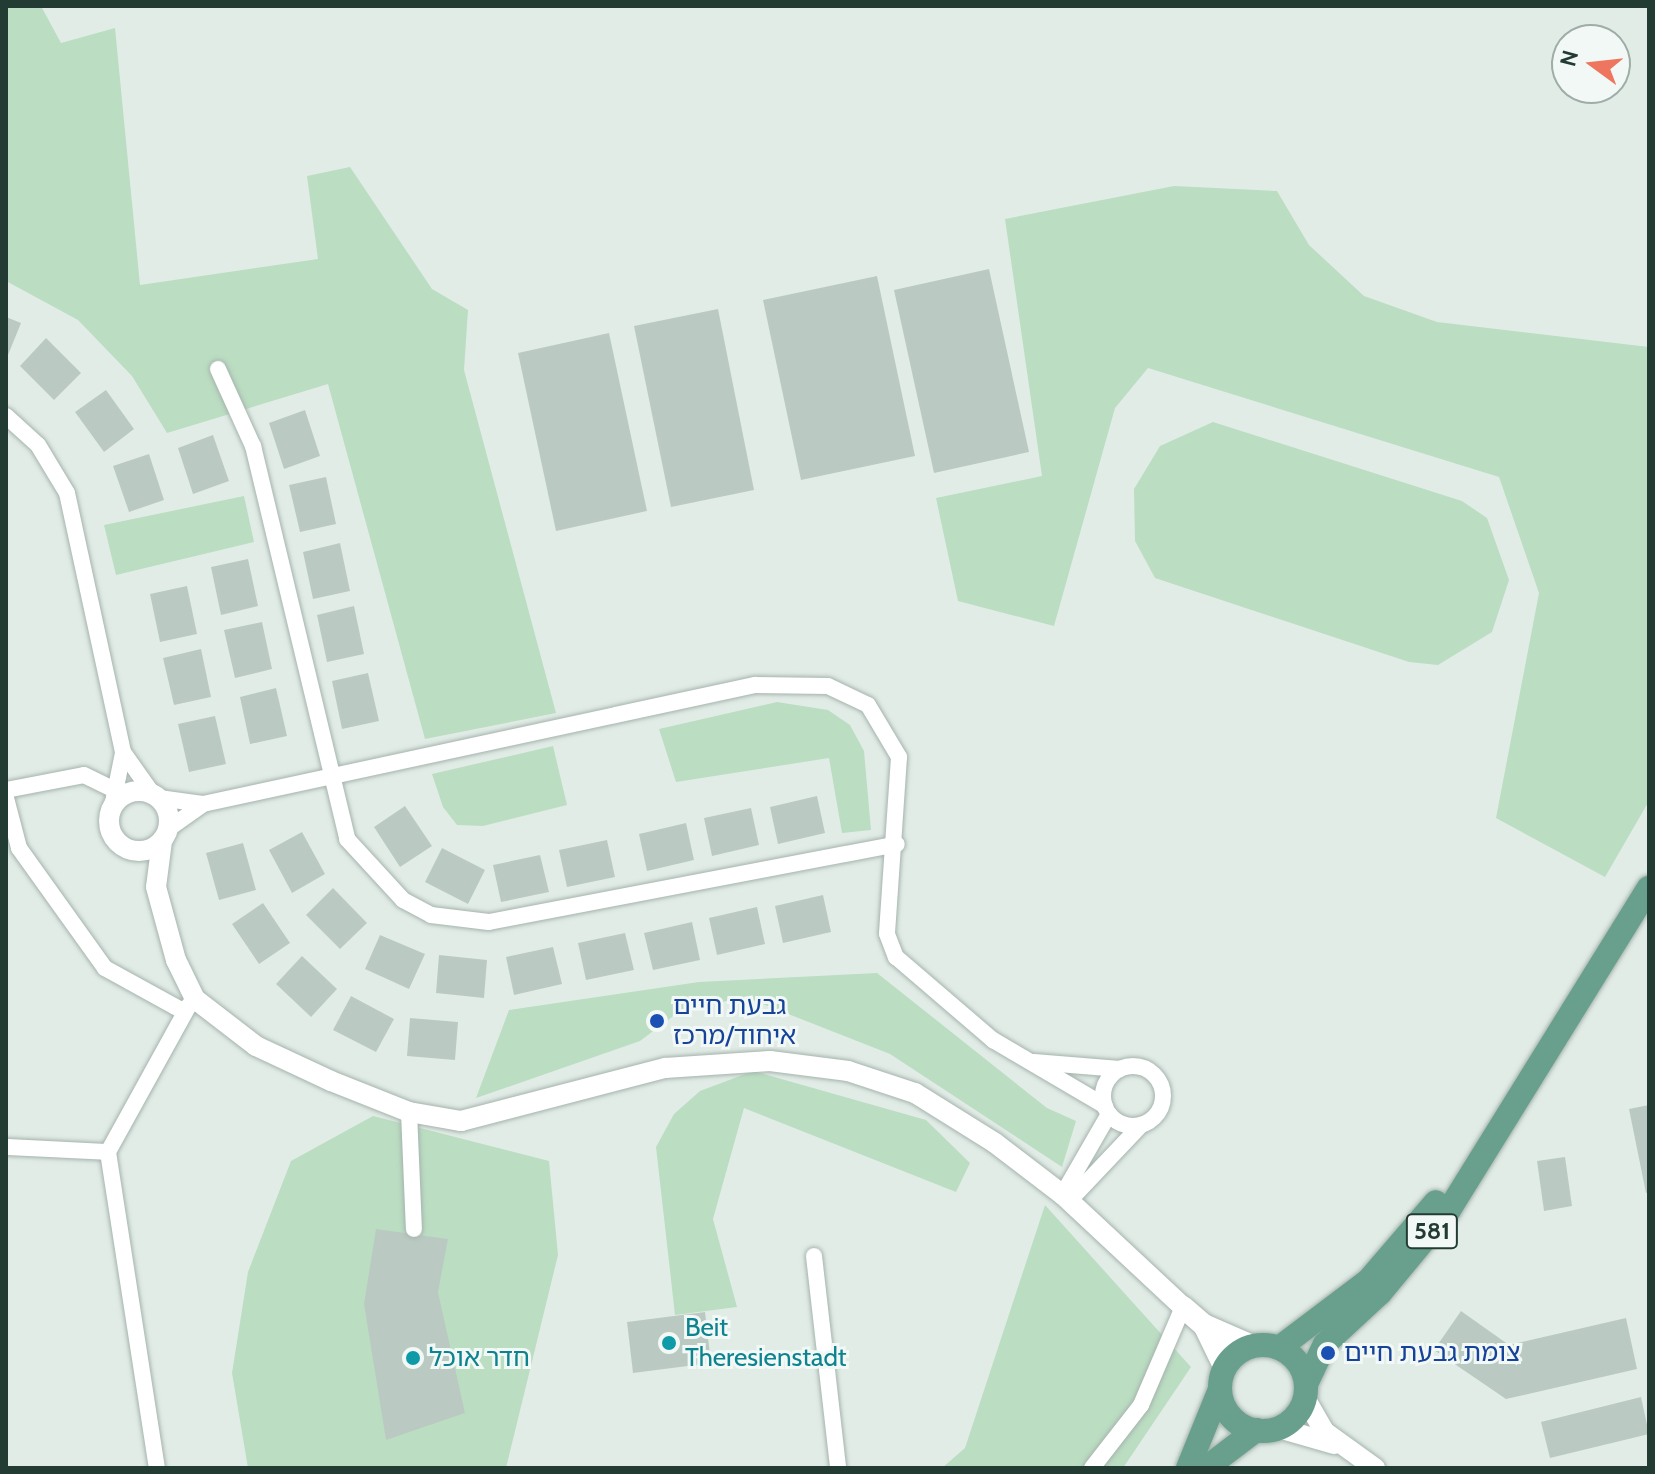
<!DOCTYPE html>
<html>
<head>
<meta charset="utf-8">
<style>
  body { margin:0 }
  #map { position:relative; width:1655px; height:1474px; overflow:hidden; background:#e2ece7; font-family:Cabin,"Noto Sans Hebrew",sans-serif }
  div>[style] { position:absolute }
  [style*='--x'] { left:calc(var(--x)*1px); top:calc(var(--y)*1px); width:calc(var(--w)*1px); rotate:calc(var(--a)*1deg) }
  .green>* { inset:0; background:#bbddc2 }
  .building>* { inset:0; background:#bacac2 }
  .roads { filter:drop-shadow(0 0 2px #a5b4ad) drop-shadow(0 0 2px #a5b4ad) }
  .minor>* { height:16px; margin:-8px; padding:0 8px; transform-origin:8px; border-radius:8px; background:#fff }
  .minor>.ring { margin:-8px; padding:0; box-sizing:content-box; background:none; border:16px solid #fff; border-radius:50% }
  .tertiary>* { height:20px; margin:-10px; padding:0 10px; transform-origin:10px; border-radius:10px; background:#fff }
  .tertiary>.ring { margin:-10px; padding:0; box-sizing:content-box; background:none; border:20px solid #fff; border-radius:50% }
  .secondary>* { height:22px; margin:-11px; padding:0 11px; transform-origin:11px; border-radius:11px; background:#fff }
  .primary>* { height:24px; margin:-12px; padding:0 12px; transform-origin:12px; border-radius:12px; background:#68a08d }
  .primary>.ring { margin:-12px; padding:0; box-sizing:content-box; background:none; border:24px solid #68a08d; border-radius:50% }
  .dots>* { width:22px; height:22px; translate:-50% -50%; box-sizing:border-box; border:4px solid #f2f8f5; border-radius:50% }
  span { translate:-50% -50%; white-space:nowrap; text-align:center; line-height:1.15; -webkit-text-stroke:6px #f2f8f5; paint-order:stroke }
  .shield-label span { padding:2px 6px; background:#f2f8f5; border:2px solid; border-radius:6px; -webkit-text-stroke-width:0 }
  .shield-label { font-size:24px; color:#223c33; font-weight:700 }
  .transit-label { font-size:26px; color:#164399 }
  .left { translate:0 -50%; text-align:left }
  .culture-label { font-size:26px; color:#0d838f }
  .frame { position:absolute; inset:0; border:8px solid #223c33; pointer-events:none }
  .north { position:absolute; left:1551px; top:24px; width:80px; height:80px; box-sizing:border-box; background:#f2f8f5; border:2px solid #9fada7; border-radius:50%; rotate:285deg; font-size:22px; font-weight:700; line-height:32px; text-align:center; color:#223c33 }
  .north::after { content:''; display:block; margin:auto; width:28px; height:36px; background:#ee765e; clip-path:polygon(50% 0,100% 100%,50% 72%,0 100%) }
</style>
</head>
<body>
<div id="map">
  <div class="green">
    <div style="clip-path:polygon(6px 6px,41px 6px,61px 43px,115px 28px,140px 285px,318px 259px,307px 176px,350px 167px,432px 289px,468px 310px,464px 370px,556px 713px,425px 739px,328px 384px,167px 433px,132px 376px,78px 320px,6px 281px)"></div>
    <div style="clip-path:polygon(1174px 186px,1277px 191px,1309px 245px,1364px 296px,1437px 322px,1649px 347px,1649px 801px,1605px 877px,1496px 818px,1539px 593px,1499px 477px,1148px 368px,1115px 408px,1054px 626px,958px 601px,936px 498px,1042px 476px,1005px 219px)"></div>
    <div style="clip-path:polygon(1213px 422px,1462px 501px,1487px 518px,1509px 580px,1492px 632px,1438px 665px,1409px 662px,1155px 578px,1135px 541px,1134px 489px,1160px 446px)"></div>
    <div style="clip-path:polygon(244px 496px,254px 542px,116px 575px,104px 525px)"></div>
    <div style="clip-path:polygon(777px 702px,828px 710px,850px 725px,864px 751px,871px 830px,842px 833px,829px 758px,676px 782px,659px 729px)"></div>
    <div style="clip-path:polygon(553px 746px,567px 805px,483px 826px,457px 825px,443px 807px,432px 774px)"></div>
    <div style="clip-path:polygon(877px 973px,1047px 1108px,1076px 1121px,1062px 1167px,890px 1054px,745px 997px,680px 1011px,640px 1041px,476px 1098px,509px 1010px,699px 982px)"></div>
    <div style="clip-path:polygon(753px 1071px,926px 1120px,970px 1163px,956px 1192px,744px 1108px,713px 1219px,737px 1307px,675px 1315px,656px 1147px,674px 1114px,700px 1091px)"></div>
    <div style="clip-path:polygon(373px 1116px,549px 1161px,558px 1255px,506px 1468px,248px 1468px,232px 1373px,248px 1272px,291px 1161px)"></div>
    <div style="clip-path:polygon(1045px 1205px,1191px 1367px,1123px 1468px,942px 1468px,965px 1448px)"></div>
  </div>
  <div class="building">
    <div style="clip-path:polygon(989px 269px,1029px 452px,934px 473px,894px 290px)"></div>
    <div style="clip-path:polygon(877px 276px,915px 456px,801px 480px,763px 300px)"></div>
    <div style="clip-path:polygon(718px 309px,754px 490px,671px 507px,634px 326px)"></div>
    <div style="clip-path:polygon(6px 317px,21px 323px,6px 360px)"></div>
    <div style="clip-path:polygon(609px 333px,647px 511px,556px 531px,518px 353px)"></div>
    <div style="clip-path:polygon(46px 338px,81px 373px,54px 400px,20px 366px)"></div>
    <div style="clip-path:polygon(106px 390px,134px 429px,104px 452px,75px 412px)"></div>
    <div style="clip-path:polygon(305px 410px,320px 456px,284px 469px,269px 423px)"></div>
    <div style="clip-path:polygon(213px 435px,229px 481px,193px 494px,178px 448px)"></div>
    <div style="clip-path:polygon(149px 454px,164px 500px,129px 512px,113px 466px)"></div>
    <div style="clip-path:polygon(326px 477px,336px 524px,300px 532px,289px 485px)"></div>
    <div style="clip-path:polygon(340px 543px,350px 591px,313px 599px,303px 552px)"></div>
    <div style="clip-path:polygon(248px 559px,258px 606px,221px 615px,211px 567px)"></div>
    <div style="clip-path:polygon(187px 586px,197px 634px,160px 642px,150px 594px)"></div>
    <div style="clip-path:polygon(354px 606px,364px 654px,327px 662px,317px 615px)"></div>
    <div style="clip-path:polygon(262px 622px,272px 669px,235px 678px,224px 630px)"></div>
    <div style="clip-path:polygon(201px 649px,211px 697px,174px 705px,163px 658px)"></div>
    <div style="clip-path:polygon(368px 673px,379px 721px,342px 729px,332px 681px)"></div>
    <div style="clip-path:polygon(276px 688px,287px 736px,250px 744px,240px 697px)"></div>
    <div style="clip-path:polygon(215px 716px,226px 764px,189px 772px,178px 724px)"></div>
    <div style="clip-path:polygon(817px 796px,825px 833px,778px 844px,770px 807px)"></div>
    <div style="clip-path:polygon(405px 806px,432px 846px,400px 867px,374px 827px)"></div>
    <div style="clip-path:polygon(751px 808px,759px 845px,712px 856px,704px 818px)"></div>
    <div style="clip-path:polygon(686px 823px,694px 860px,647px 871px,639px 834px)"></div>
    <div style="clip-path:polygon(302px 832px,325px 874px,292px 893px,269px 850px)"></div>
    <div style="clip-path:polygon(607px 840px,615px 877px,567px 887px,559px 850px)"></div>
    <div style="clip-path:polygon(243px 843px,256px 890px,219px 900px,206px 853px)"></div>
    <div style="clip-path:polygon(442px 848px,485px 870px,468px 904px,425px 882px)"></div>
    <div style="clip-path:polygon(540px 855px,549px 892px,501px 902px,493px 865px)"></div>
    <div style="clip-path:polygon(333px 888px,367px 923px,340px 949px,306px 915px)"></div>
    <div style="clip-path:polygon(823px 895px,831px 932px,783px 943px,775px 906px)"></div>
    <div style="clip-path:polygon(263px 903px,290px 943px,259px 964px,232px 924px)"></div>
    <div style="clip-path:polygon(757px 907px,765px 944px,717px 955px,709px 918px)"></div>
    <div style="clip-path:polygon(692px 922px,700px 960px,653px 970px,644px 933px)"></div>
    <div style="clip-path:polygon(625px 933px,634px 970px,586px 980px,578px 943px)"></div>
    <div style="clip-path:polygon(380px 935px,425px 954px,409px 989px,365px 969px)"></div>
    <div style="clip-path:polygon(553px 947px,562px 984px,514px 995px,506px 957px)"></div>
    <div style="clip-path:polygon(439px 955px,487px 960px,484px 998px,436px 993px)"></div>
    <div style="clip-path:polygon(302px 956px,337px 989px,311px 1017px,276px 984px)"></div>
    <div style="clip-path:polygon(351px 996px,394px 1019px,376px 1052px,333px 1030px)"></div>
    <div style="clip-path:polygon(410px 1018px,458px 1022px,455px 1060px,407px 1056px)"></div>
    <div style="clip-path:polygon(1649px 1105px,1649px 1192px,1646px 1193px,1629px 1109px)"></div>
    <div style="clip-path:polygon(1565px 1157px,1572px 1206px,1544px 1211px,1537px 1161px)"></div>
    <div style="clip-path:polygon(376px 1229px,448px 1239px,438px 1292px,465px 1413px,386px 1440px,364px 1304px)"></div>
    <div style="clip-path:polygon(1461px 1311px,1509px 1345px,1626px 1318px,1637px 1369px,1506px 1399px,1434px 1350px)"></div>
    <div style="clip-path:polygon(705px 1312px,711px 1363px,633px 1373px,627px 1322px)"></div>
    <div style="clip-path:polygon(1641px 1397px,1649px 1434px,1550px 1458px,1541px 1422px)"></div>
  </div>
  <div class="roads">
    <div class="minor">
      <div style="--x:218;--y:369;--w:85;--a:65.6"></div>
      <div style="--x:253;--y:446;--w:404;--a:76.5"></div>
      <div style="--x:347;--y:839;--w:83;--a:47.4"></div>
      <div style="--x:403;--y:900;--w:32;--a:28"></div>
      <div style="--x:431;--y:915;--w:58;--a:6.9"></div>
      <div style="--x:489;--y:922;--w:415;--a:-10.8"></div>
      <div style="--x:6;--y:416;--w:43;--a:42.2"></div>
      <div style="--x:38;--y:445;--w:56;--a:58.9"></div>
      <div style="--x:67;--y:493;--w:265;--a:77.8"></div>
      <div style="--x:123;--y:752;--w:50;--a:54.7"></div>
      <div style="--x:6;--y:790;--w:79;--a:-10.9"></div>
      <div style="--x:84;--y:775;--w:37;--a:26"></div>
      <div style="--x:6;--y:798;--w:52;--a:75.4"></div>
      <div style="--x:19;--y:848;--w:148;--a:54.4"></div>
      <div style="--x:105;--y:968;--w:89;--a:28.9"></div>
      <div style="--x:159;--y:798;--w:44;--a:7.8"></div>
      <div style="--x:203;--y:804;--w:565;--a:-12.17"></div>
      <div style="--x:755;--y:685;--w:73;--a:0.8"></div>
      <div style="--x:828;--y:686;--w:44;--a:25.4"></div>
      <div style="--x:868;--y:705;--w:61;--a:59.2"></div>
      <div style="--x:899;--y:757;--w:177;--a:93.9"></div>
      <div style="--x:887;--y:934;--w:25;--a:69"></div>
      <div style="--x:896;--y:957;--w:128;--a:40.6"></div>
      <div style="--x:993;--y:1040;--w:130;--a:30.5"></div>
      <div style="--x:112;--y:807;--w:55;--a:-78.5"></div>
      <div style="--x:168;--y:829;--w:42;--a:-35.2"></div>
      <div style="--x:1034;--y:1062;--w:86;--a:4.7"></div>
      <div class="ring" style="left:1103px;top:1066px;width:44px;height:44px"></div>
      <div style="--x:409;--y:1112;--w:117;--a:87.6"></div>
      <div style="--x:6;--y:1147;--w:102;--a:2.8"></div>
      <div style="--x:108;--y:1152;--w:168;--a:-61.1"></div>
      <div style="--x:108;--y:1152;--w:320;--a:81.2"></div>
      <div style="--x:1064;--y:1192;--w:90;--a:-60"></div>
      <div style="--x:1069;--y:1201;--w:105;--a:-46.5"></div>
      <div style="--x:814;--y:1256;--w:213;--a:83.5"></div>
      <div style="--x:1092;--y:1468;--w:80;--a:-52.1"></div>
      <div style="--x:1141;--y:1405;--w:107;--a:-66.8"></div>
    </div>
    <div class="tertiary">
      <div class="ring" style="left:109px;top:791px;width:40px;height:40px"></div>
      <div style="--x:162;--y:841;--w:46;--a:97.4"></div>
      <div style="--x:156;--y:887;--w:76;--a:74.7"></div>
      <div style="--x:176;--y:960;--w:43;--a:64"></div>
      <div style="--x:195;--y:999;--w:77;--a:37.6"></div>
      <div style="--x:256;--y:1046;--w:83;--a:25"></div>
      <div style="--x:331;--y:1081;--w:84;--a:21.7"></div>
      <div style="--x:409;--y:1112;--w:53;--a:9.8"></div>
      <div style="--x:461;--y:1121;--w:211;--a:-14.6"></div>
      <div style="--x:665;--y:1068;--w:105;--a:-3.8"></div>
      <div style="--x:770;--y:1061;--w:79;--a:7.3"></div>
      <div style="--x:848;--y:1071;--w:71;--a:18.2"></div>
      <div style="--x:915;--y:1093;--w:94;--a:32"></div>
      <div style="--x:995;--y:1143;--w:86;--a:37.4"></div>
      <div style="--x:1063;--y:1195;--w:164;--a:43"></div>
      <div style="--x:1305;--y:1398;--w:39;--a:60"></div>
      <div style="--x:1325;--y:1432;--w:62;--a:35.8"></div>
      <div style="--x:1278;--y:1428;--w:58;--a:15.9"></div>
    </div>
    <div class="secondary">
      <div style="--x:1183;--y:1307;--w:28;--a:41"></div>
      <div style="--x:1204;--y:1325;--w:52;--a:23.6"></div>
      <div style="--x:1204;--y:1325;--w:48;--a:64"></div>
    </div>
    <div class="primary">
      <div class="ring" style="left:1220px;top:1345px;width:62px;height:62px"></div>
      <div style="--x:1279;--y:1348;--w:111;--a:-37"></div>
      <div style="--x:1368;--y:1281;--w:104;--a:-49.3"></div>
      <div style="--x:1306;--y:1384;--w:44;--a:-64.6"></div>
      <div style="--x:1325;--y:1344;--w:75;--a:-42.8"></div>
      <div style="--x:1380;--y:1293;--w:108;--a:-50.3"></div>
      <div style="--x:1449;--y:1210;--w:379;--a:-58.2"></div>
      <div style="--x:1188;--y:1468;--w:85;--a:-67.9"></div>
      <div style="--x:1206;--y:1468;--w:63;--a:-37.2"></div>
    </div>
  </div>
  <div class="dots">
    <div style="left:657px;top:1021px;background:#1a4fb4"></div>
    <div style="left:669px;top:1343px;background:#0f9aa8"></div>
    <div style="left:1328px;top:1353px;background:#1a4fb4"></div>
    <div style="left:413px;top:1358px;background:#0f9aa8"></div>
  </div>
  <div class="shield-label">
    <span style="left:1432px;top:1231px">581</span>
  </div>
  <div class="transit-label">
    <span class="left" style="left:673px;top:1021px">גבעת חיים<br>איחוד/מרכז</span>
    <span class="left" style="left:1344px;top:1353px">צומת גבעת חיים</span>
  </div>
  <div class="culture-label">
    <span class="left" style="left:685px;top:1343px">Beit<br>Theresienstadt</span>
    <span class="left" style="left:429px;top:1358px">חדר אוכל</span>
  </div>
  <div class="frame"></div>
  <div class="north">N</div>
</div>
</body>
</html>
